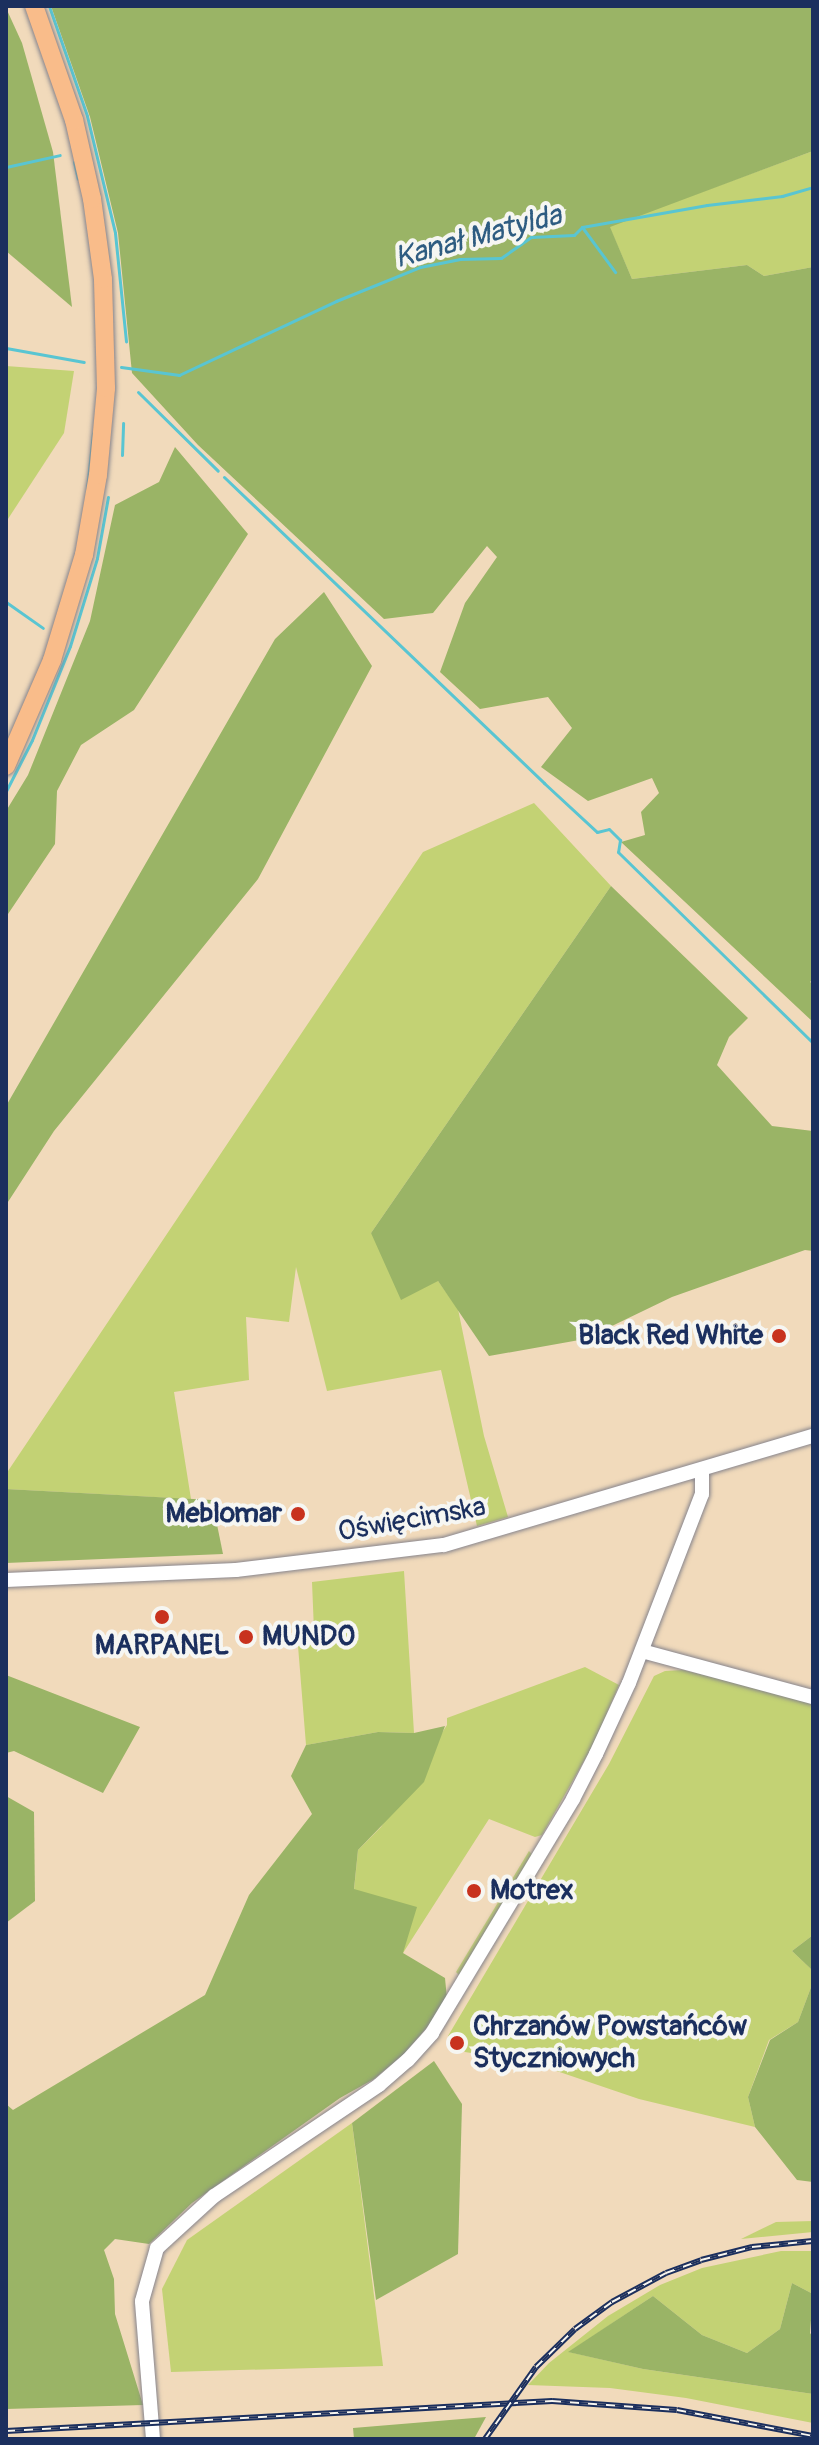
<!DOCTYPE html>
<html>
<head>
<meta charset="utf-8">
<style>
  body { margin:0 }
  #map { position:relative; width:819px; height:2445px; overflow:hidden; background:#f1dabb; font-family:Pangolin,sans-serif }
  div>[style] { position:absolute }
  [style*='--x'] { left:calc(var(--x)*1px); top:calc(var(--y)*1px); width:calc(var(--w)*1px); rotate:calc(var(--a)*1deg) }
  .green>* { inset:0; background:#c3d274 }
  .forest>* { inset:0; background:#9ab466 }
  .stream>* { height:3px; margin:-1.5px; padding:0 1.5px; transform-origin:1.5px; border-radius:1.5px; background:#59c5d2 }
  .roads { filter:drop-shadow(0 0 2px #86848c) drop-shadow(0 0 2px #86848c) }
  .minor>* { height:14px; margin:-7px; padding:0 7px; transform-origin:7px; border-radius:7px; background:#fff }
  .major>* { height:18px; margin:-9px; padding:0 9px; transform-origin:9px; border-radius:9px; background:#f9bc8a }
  .rail>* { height:6px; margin-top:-3px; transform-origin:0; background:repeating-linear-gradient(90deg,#f6f6f2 0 9px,#1b2f5e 0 18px); box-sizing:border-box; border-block:2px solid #1b2f5e }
  .dots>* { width:22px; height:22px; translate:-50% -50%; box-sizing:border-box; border:4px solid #f6f6f2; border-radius:50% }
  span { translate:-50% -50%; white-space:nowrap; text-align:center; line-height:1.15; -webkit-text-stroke:8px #f6f6f2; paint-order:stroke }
  .poi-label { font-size:28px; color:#1b2f5e; font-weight:700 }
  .right { translate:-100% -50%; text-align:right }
  .left { translate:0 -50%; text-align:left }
  .street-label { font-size:28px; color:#1b2f5e }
  .water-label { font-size:30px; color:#2e5c81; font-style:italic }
  .frame { position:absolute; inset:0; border:8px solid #1b2f5e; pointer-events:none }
</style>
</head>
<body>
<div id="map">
  <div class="green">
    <div style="clip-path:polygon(813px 151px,813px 267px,764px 276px,747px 265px,632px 279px,609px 226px)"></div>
    <div style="clip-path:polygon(6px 366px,74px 371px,64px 433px,6px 522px)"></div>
    <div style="clip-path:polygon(534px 803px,611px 886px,371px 1233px,438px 1281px,458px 1309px,484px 1436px,508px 1517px,477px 1526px,441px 1370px,327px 1391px,296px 1267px,289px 1322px,246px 1317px,249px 1380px,174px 1392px,191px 1499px,6px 1489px,6px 1474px,423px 852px)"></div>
    <div style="clip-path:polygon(404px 1571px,414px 1733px,378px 1732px,306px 1745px,298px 1646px,314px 1631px,312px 1582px)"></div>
    <div style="clip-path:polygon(585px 1667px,619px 1685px,593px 1745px,542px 1835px,535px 1837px,489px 1819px,403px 1953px,354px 1890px,358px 1850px,381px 1827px,447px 1725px,447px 1718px)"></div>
    <div style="clip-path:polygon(683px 1670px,813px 1701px,813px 1935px,792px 1951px,813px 1971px,813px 1982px,798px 2022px,769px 2040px,748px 2097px,755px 2127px,639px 2099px,536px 2064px,465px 2052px,448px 2036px,609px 1764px,654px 1676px,665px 1671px)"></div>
    <div style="clip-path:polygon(529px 1851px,534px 1857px,462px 1975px,459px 1975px,456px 1972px)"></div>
    <div style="clip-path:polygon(352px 2123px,383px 2366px,171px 2372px,162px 2289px,187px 2240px)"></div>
    <div style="clip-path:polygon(813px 2221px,813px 2232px,741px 2239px,776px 2222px)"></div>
    <div style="clip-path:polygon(781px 2251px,813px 2251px,813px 2294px,792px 2283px,780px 2329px,747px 2353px,702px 2335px,653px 2296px,569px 2352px,643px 2369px,813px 2394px,813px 2423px,686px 2398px,610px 2388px,528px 2385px,549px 2363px,608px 2316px,660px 2285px,702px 2268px)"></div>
  </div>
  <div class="forest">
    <div style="clip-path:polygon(51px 6px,813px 6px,813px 151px,610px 227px,632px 279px,747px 265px,764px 276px,813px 267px,813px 979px,810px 982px,813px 984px,813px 1022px,621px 842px,645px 835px,641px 812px,659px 793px,652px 778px,588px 801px,541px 767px,572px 728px,548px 697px,480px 709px,440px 672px,465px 603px,497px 557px,487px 546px,433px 613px,384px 619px,198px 445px,132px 373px,118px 233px,90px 117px)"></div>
    <div style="clip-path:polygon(6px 8px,22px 43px,53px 152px,72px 307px,6px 251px)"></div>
    <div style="clip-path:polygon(175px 447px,248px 534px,134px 710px,81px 745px,57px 791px,55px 844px,6px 917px,6px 811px,28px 775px,90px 621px,115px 505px,159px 482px)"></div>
    <div style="clip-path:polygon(324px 592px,372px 666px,258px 879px,54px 1131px,6px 1205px,6px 1106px,275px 639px)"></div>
    <div style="clip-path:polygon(611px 886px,748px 1018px,729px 1037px,717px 1065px,772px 1126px,813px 1131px,813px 1251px,805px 1250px,672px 1297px,585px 1339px,489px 1356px,438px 1281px,401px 1300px,371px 1233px)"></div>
    <div style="clip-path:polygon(6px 1489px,212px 1500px,223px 1554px,6px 1563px)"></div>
    <div style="clip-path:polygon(6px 1675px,140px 1727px,103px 1793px,14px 1751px,6px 1753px)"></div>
    <div style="clip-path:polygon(445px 1726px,424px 1782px,358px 1850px,354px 1889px,417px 1907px,403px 1953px,445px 1978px,447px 1999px,441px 2011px,404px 2054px,374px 2079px,340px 2098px,192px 2203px,149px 2244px,115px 2239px,104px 2250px,114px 2279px,115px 2314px,143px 2405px,6px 2409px,6px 2104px,13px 2110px,205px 1995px,249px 1895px,312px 1814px,291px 1776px,306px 1745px,378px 1732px,414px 1733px)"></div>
    <div style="clip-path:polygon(6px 1796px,34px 1812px,35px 1901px,6px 1923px)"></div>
    <div style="clip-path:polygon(813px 1935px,813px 1971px,792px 1951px)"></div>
    <div style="clip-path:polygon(813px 1982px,813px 2182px,797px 2180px,755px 2127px,748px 2097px,770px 2040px,798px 2022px)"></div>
    <div style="clip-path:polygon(434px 2061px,462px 2104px,458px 2254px,376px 2300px,352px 2123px)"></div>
    <div style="clip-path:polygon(792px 2283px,813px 2294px,810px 2333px,813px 2337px,813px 2394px,643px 2369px,568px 2352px,653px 2296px,702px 2335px,747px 2353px,780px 2329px)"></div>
    <div style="clip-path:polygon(486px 2417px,474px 2439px,354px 2439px,353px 2428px)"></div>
  </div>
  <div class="stream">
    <div style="--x:49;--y:6;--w:116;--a:70.9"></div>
    <div style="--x:87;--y:116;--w:120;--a:76.5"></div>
    <div style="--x:115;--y:233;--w:109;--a:84.2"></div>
    <div style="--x:74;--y:162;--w:17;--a:77"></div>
    <div style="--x:6;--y:167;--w:55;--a:-12.5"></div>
    <div style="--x:582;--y:227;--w:56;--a:53.7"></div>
    <div style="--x:6;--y:348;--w:79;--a:10.2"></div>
    <div style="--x:121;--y:367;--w:59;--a:7.9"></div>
    <div style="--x:179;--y:375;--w:174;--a:-25.2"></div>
    <div style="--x:336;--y:301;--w:91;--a:-22"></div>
    <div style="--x:420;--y:267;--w:41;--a:-11.3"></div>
    <div style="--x:460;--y:259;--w:41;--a:-1.4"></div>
    <div style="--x:501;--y:258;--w:37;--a:-35"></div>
    <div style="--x:531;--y:237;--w:43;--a:-2.7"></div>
    <div style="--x:574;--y:235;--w:11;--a:-45"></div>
    <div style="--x:582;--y:227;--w:127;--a:-10"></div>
    <div style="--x:707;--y:205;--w:76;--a:-6.8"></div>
    <div style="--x:782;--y:196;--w:32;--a:-16"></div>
    <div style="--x:138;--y:392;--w:112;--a:44.6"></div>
    <div style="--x:122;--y:455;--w:32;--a:-88"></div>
    <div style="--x:224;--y:477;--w:443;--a:43.7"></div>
    <div style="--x:544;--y:783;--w:72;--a:42.8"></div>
    <div style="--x:597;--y:832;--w:12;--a:-14"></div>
    <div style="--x:609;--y:829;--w:16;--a:45"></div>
    <div style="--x:620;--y:840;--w:12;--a:99"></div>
    <div style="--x:618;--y:852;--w:273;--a:44.4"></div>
    <div style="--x:87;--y:489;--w:56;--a:-83.9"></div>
    <div style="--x:6;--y:602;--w:45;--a:35.1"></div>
    <div style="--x:6;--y:791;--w:57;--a:-63"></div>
    <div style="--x:32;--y:740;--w:101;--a:-68"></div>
    <div style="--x:70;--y:646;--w:92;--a:-72.9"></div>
    <div style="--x:97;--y:558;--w:62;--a:-79.8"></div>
  </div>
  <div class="roads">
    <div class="minor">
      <div style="--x:6;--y:1580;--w:230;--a:-2.5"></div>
      <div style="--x:236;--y:1570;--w:209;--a:-6.9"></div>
      <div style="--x:444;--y:1545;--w:385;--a:-16.5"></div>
      <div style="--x:642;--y:1651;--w:177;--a:15.1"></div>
      <div style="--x:153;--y:2439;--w:138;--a:-94.6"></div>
      <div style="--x:142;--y:2301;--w:55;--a:-74.2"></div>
      <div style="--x:157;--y:2248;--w:77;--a:-42.4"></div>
      <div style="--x:214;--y:2196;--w:199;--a:-33.9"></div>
      <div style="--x:379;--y:2085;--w:38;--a:-41"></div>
      <div style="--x:408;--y:2060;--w:36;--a:-48"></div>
      <div style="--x:432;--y:2033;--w:273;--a:-58.9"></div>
      <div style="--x:573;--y:1799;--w:51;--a:-62.9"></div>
      <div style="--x:596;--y:1754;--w:78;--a:-65.1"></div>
      <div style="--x:629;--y:1683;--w:203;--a:-68.9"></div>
      <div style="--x:702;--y:1494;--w:24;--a:-90"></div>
    </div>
    <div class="major">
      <div style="--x:6;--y:766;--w:116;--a:-66.5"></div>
      <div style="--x:52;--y:660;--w:110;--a:-73.1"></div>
      <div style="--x:84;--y:555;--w:81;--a:-80.1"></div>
      <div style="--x:98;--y:475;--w:87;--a:-84.7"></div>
      <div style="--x:106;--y:388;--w:109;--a:-91.6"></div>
      <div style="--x:103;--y:279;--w:81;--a:-97.8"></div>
      <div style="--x:92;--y:199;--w:81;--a:-102.8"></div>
      <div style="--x:74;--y:120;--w:121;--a:-109.3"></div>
    </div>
  </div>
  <div class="rail">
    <div style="--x:6;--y:2431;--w:547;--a:-3.14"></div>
    <div style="--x:552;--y:2401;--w:125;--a:4.1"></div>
    <div style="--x:677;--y:2410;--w:138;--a:10.8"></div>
    <div style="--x:485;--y:2439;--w:88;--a:-54.7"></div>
    <div style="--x:536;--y:2367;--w:54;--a:-44.3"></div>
    <div style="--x:575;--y:2329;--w:46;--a:-36.1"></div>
    <div style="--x:612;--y:2302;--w:61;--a:-28.2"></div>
    <div style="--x:666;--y:2273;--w:37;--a:-20"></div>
    <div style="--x:701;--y:2260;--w:53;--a:-14.3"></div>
    <div style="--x:752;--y:2247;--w:61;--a:-5.6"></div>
  </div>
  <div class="dots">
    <div style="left:779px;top:1336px;background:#c8321e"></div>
    <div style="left:298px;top:1514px;background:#c8321e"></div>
    <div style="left:162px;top:1617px;background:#c8321e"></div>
    <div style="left:246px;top:1637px;background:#c8321e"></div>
    <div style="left:474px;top:1891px;background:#c8321e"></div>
    <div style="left:457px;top:2043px;background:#c8321e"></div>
  </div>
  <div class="poi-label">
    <span class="right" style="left:763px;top:1336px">Black Red White</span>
    <span class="right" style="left:282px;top:1514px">Meblomar</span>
    <span class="left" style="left:262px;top:1637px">MUNDO</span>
    <span style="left:162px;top:1646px">MARPANEL</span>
    <span class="left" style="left:490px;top:1891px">Motrex</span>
    <span class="left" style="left:473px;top:2043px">Chrzanów Powstańców<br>Styczniowych</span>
  </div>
  <div class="street-label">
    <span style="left:412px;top:1520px;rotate:-10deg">Oświęcimska</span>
  </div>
  <div class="water-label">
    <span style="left:478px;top:237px;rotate:-15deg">Kanał Matylda</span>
  </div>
  <div class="frame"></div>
</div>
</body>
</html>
